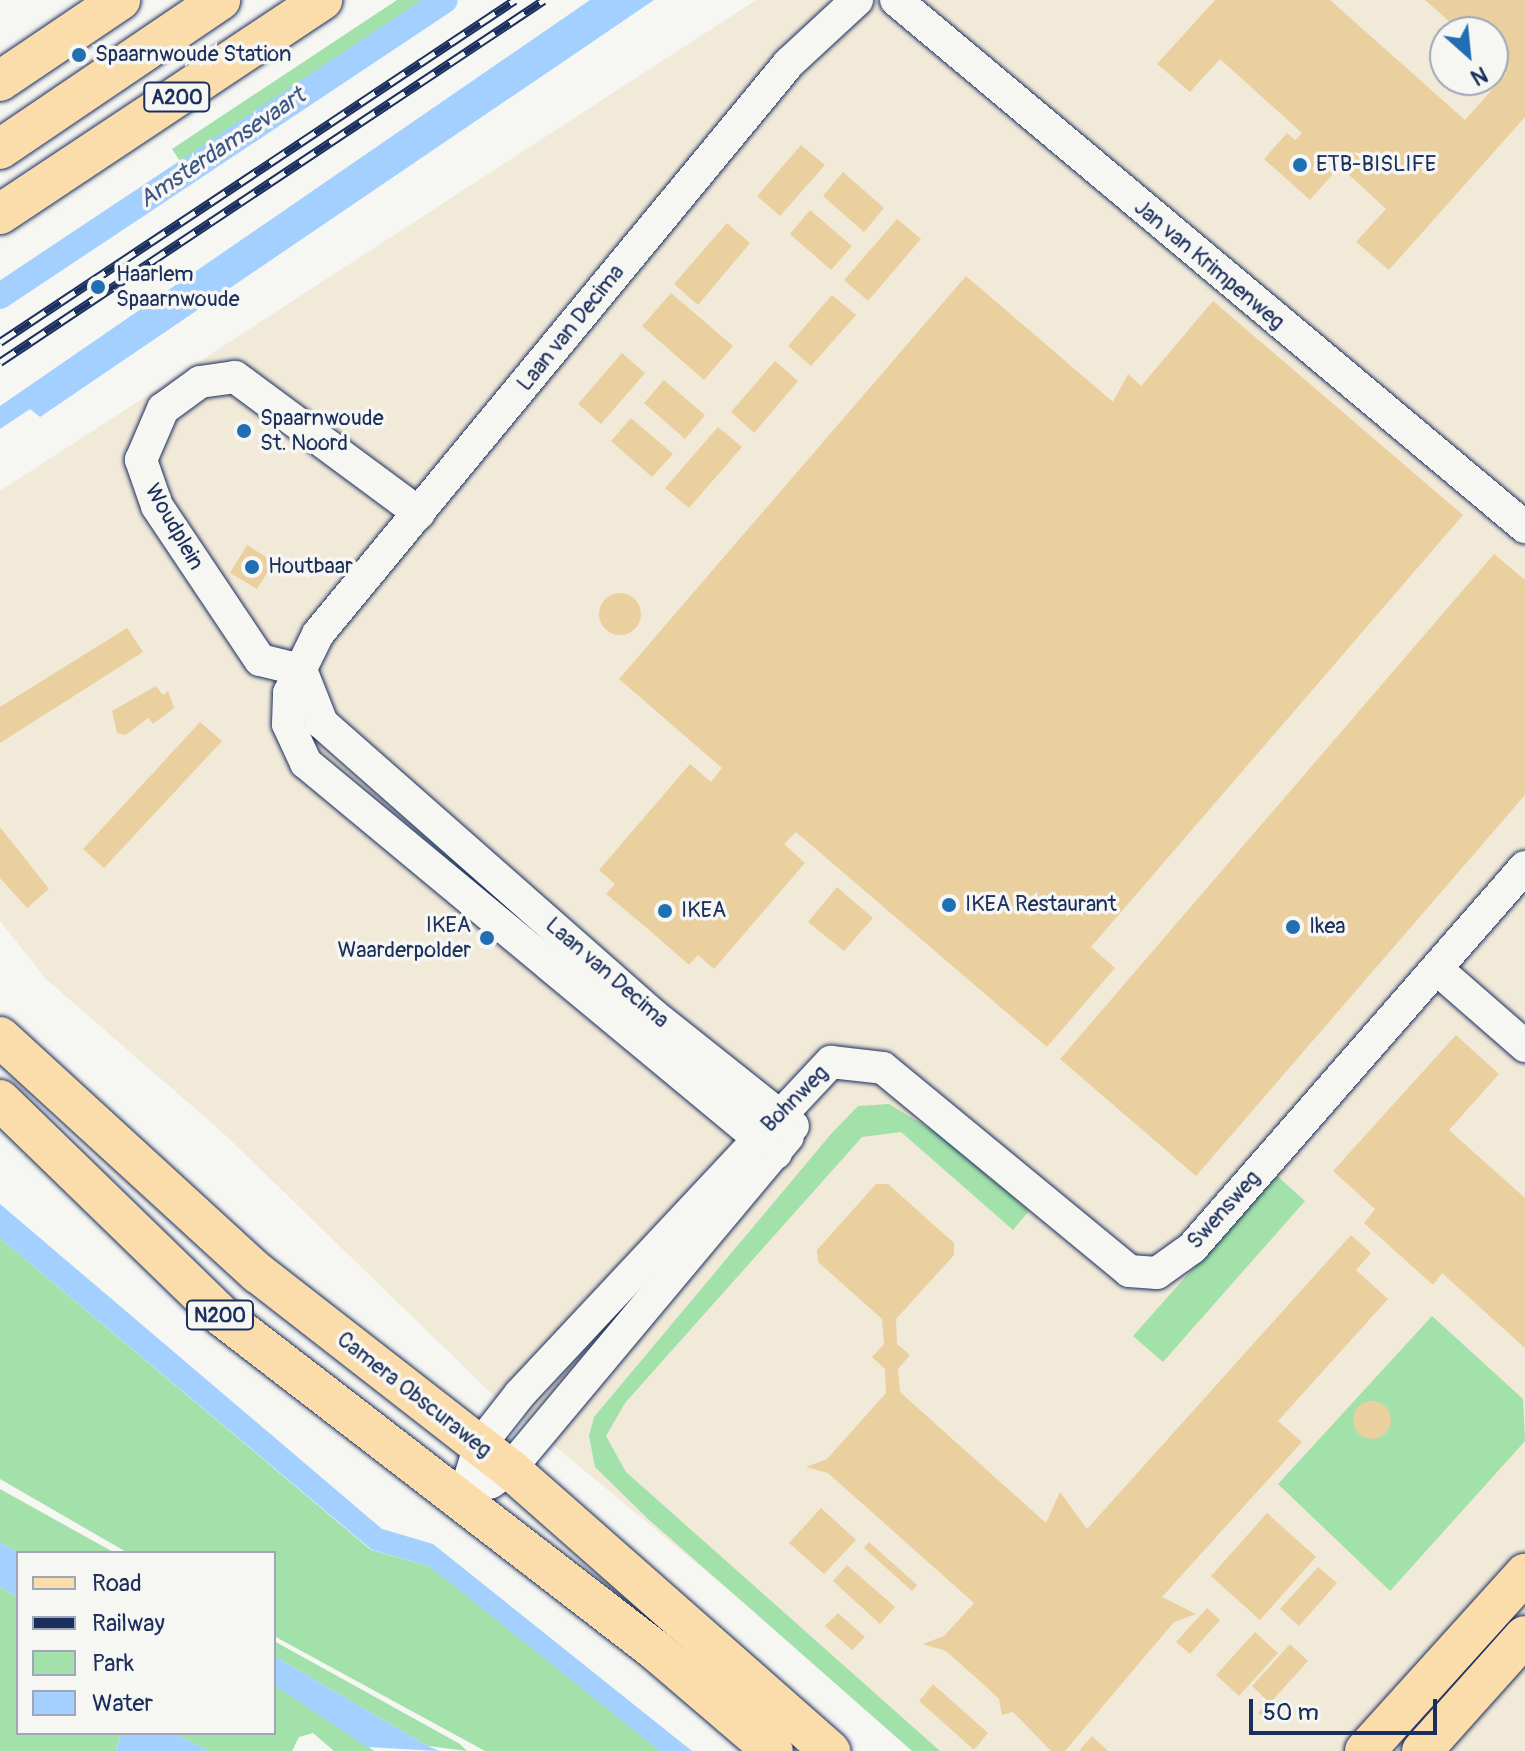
<!DOCTYPE html>
<html>
<head>
<meta charset="utf-8">
<style>
  body { margin:0 }
  #map { position:relative; width:1525px; height:1751px; overflow:hidden; background:#f6f6f2; font-family:Pangolin,sans-serif }
  div>[style] { position:absolute }
  [style*='--x'] { left:calc(var(--x)*1px); top:calc(var(--y)*1px); width:calc(var(--w)*1px); rotate:calc(var(--a)*1deg) }
  .built>* { inset:0; background:#f2ead9 }
  .green>* { inset:0; background:#a2e1aa }
  .water>* { inset:0; background:#a3d0fe }
  .canal>* { height:26px; margin:-13px; padding:0 13px; transform-origin:13px; border-radius:13px; background:#a3d0fe }
  .building>* { inset:0; background:#eacf9f }
  .round { border-radius:50% }
  .roads { filter:drop-shadow(0 0 2px #1b2f5e) drop-shadow(0 0 2px #1b2f5e) }
  .minor>* { height:32px; margin:-16px; padding:0 16px; transform-origin:16px; border-radius:16px; background:#f6f6f2 }
  .major>* { height:40px; margin:-20px; padding:0 20px; transform-origin:20px; border-radius:20px; background:#fbddab }
  .rail>* { height:9px; margin-top:-4.5px; transform-origin:0; background:repeating-linear-gradient(90deg,#f6f6f2 0 18px,#1b2f5e 0 36px); box-sizing:border-box; border-block:2px solid #1b2f5e }
  .dots>* { width:22px; height:22px; translate:-50% -50%; box-sizing:border-box; border:4px solid #f6f6f2; border-radius:50% }
  span { translate:-50% -50%; white-space:nowrap; text-align:center; line-height:1.15; -webkit-text-stroke:7px #f6f6f2; paint-order:stroke }
  .shield-label span { padding:2px 6px; background:#f6f6f2; border:2px solid; border-radius:6px; -webkit-text-stroke-width:0 }
  .shield-label { font-size:20px; color:#1b2f5e; font-weight:700 }
  .poi-label { font-size:22px; color:#1b2f5e }
  .left { translate:0 -50%; text-align:left }
  .right { translate:-100% -50%; text-align:right }
  .street-label { font-size:22px; color:#1b2f5e }
  .water-label { font-size:24px; color:#3d5786; font-style:italic }
  .legend { position:absolute; left:16px; top:1551px; width:260px; height:184px; box-sizing:border-box; background:#f6f6f2; border:2px solid #9ea6b7; margin:0; padding:10px 14px; list-style:none; font-size:24px; color:#1b2f5e }
  .legend li { display:flex; align-items:center; gap:16px; height:40px }
  .legend b { width:40px; border:2px solid #9ea6b7 }
  .north { position:absolute; left:1429px; top:16px; width:80px; height:80px; box-sizing:border-box; background:#f6f6f2; border:2px solid #9ea6b7; border-radius:50%; rotate:153deg; font-size:22px; font-weight:700; line-height:32px; text-align:center; color:#1b2f5e }
  .north::after { content:''; display:block; margin:auto; width:28px; height:36px; background:#1f6fb2; clip-path:polygon(50% 0,100% 100%,50% 72%,0 100%) }
  .scale { position:absolute; left:1249px; top:1699px; width:188px; height:36px; box-sizing:border-box; border:4px solid #1b2f5e; border-top:0; padding-left:10px; font-size:24px; line-height:28px; white-space:nowrap; color:#1b2f5e; -webkit-text-stroke:6px #f6f6f2; paint-order:stroke }
</style>
</head>
<body>
<div id="map">
  <div class="built">
    <div style="clip-path:polygon(evenodd,756px 0,1525px 0,1525px 1751px,923px 1751px,492px 1394px,222px 1132px,46px 979px,0 921px,0 491px,756px 0,1445px 32px,1493px 32px,1493px 80px,1445px 80px,1445px 32px)"></div>
  </div>
  <div class="green">
    <div style="clip-path:polygon(397px 0,430px 0,184px 167px,172px 149px)"></div>
    <div style="clip-path:polygon(889px 1104px,943px 1137px,1029px 1211px,1013px 1230px,901px 1132px,862px 1137px,625px 1403px,606px 1436px,626px 1472px,940px 1751px,912px 1751px,647px 1518px,595px 1467px,589px 1436px,594px 1417px,831px 1134px,858px 1106px)"></div>
    <div style="clip-path:polygon(1276px 1175px,1305px 1201px,1163px 1362px,1133px 1336px)"></div>
    <div style="clip-path:polygon(0 1238px,371px 1550px,429px 1566px,518px 1629px,660px 1751px,485px 1751px,274px 1636px,274px 1553px,128px 1553px,0 1479px)"></div>
    <div style="clip-path:polygon(1432px 1316px,1523px 1399px,1525px 1441px,1390px 1591px,1278px 1484px)"></div>
    <div style="clip-path:polygon(0 1489px,115px 1553px,19px 1553px,0 1542px)"></div>
    <div style="clip-path:polygon(0 1587px,18px 1597px,18px 1733px,121px 1733px,116px 1751px,0 1751px)"></div>
    <div style="clip-path:polygon(274px 1641px,460px 1744px,467px 1751px,428px 1746px,274px 1656px)"></div>
    <div style="clip-path:polygon(274px 1685px,324px 1712px,374px 1751px,334px 1751px,313px 1733px,299px 1737px,292px 1751px,208px 1751px,174px 1733px,274px 1733px)"></div>
  </div>
  <div class="water">
    <div style="clip-path:polygon(590px 0,654px 0,40px 417px,30px 409px,0 429px,0 406px)"></div>
    <div style="clip-path:polygon(0 1204px,382px 1529px,433px 1544px,692px 1751px,660px 1751px,429px 1566px,372px 1550px,0 1238px)"></div>
    <div style="clip-path:polygon(0 1542px,19px 1553px,18px 1597px,0 1587px)"></div>
    <div style="clip-path:polygon(274px 1656px,428px 1746px,439px 1751px,367px 1747px,274px 1685px)"></div>
    <div style="clip-path:polygon(121px 1733px,174px 1733px,208px 1751px,116px 1751px)"></div>
  </div>
  <div class="canal">
    <div style="--x:0;--y:296;--w:534;--a:-33.63"></div>
  </div>
  <div class="building">
    <div style="clip-path:polygon(1215px 0,1330px 0,1465px 120px,1507px 73px,1493px 61px,1493px 32px,1461px 32px,1425px 0,1525px 0,1525px 117px,1389px 270px,1356px 242px,1386px 209px,1334px 161px,1327px 168px,1333px 174px,1310px 200px,1264px 159px,1287px 133px,1295px 140px,1302px 133px,1220px 59px,1190px 92px,1157px 64px)"></div>
    <div style="clip-path:polygon(801px 145px,825px 165px,780px 216px,757px 196px)"></div>
    <div style="clip-path:polygon(843px 172px,884px 208px,864px 232px,823px 196px)"></div>
    <div style="clip-path:polygon(810px 210px,852px 246px,831px 270px,790px 234px)"></div>
    <div style="clip-path:polygon(897px 219px,921px 239px,868px 301px,844px 280px)"></div>
    <div style="clip-path:polygon(727px 223px,750px 243px,698px 305px,674px 284px)"></div>
    <div style="clip-path:polygon(966px 276px,1113px 402px,1128px 374px,1141px 386px,1213px 301px,1463px 515px,1091px 947px,1115px 968px,1047px 1047px,796px 832px,784px 844px,805px 863px,714px 969px,698px 955px,689px 965px,648px 929px,606px 894px,615px 884px,599px 870px,690px 764px,711px 782px,722px 768px,619px 679px)"></div>
    <div style="clip-path:polygon(671px 293px,733px 346px,704px 380px,642px 326px)"></div>
    <div style="clip-path:polygon(832px 295px,856px 315px,811px 366px,788px 346px)"></div>
    <div style="clip-path:polygon(622px 353px,645px 373px,601px 424px,578px 404px)"></div>
    <div style="clip-path:polygon(775px 361px,798px 381px,754px 433px,731px 412px)"></div>
    <div style="clip-path:polygon(664px 380px,705px 415px,685px 439px,644px 403px)"></div>
    <div style="clip-path:polygon(631px 418px,673px 454px,652px 477px,611px 441px)"></div>
    <div style="clip-path:polygon(718px 427px,742px 447px,689px 508px,665px 488px)"></div>
    <div style="clip-path:polygon(247px 545px,274px 562px,257px 589px,230px 573px)"></div>
    <div style="clip-path:polygon(1494px 554px,1525px 580px,1525px 795px,1196px 1176px,1060px 1059px)"></div>
    <div class="round" style="left:599px;top:593px;width:42px;height:42px"></div>
    <div style="clip-path:polygon(127px 628px,143px 652px,0 743px,0 707px)"></div>
    <div style="clip-path:polygon(156px 686px,163px 695px,168px 691px,174px 708px,153px 724px,148px 718px,126px 735px,117px 733px,112px 711px)"></div>
    <div style="clip-path:polygon(200px 722px,222px 741px,104px 868px,83px 849px)"></div>
    <div style="clip-path:polygon(0 827px,49px 889px,27px 908px,0 878px)"></div>
    <div style="clip-path:polygon(837px 887px,873px 918px,844px 951px,808px 922px)"></div>
    <div style="clip-path:polygon(1456px 1035px,1499px 1074px,1449px 1130px,1525px 1198px,1525px 1348px,1442px 1273px,1433px 1285px,1364px 1223px,1375px 1209px,1333px 1171px)"></div>
    <div style="clip-path:polygon(876px 1184px,888px 1184px,954px 1243px,954px 1255px,896px 1319px,897px 1344px,910px 1355px,898px 1369px,900px 1392px,1046px 1523px,1060px 1492px,1087px 1529px,1351px 1235px,1371px 1253px,1356px 1270px,1388px 1299px,1278px 1421px,1302px 1442px,1162px 1597px,1196px 1614px,1174px 1622px,1065px 1751px,1051px 1751px,1013px 1712px,1002px 1715px,999px 1699px,982px 1683px,946px 1651px,923px 1644px,944px 1636px,974px 1603px,828px 1473px,806px 1467px,827px 1459px,886px 1393px,885px 1369px,872px 1357px,884px 1344px,882px 1319px,818px 1262px,817px 1250px)"></div>
    <div class="round" style="left:1353px;top:1401px;width:38px;height:38px"></div>
    <div style="clip-path:polygon(821px 1508px,856px 1540px,824px 1574px,789px 1543px)"></div>
    <div style="clip-path:polygon(1267px 1513px,1316px 1557px,1260px 1620px,1211px 1576px)"></div>
    <div style="clip-path:polygon(869px 1542px,917px 1585px,912px 1591px,864px 1548px)"></div>
    <div style="clip-path:polygon(847px 1565px,895px 1607px,880px 1624px,833px 1581px)"></div>
    <div style="clip-path:polygon(1318px 1567px,1337px 1583px,1299px 1626px,1280px 1609px)"></div>
    <div style="clip-path:polygon(1207px 1608px,1220px 1620px,1190px 1654px,1176px 1642px)"></div>
    <div style="clip-path:polygon(838px 1613px,865px 1637px,852px 1650px,825px 1626px)"></div>
    <div style="clip-path:polygon(1255px 1632px,1278px 1653px,1239px 1696px,1216px 1675px)"></div>
    <div style="clip-path:polygon(1290px 1644px,1308px 1661px,1270px 1703px,1252px 1686px)"></div>
    <div style="clip-path:polygon(933px 1684px,988px 1733px,974px 1750px,919px 1701px)"></div>
    <div style="clip-path:polygon(1266px 1704px,1273px 1710px,1264px 1719px,1258px 1713px)"></div>
    <div style="clip-path:polygon(1092px 1736px,1108px 1751px,1079px 1751px)"></div>
  </div>
  <div class="roads">
    <div class="minor">
      <div style="--x:896;--y:0;--w:821;--a:39.96"></div>
      <div style="--x:301;--y:670;--w:57;--a:68.4"></div>
      <div style="--x:322;--y:723;--w:440;--a:41.4"></div>
      <div style="--x:652;--y:1014;--w:180;--a:38.5"></div>
      <div style="--x:301;--y:670;--w:42;--a:-166.3"></div>
      <div style="--x:260;--y:660;--w:185;--a:-123.8"></div>
      <div style="--x:157;--y:506;--w:49;--a:-109.2"></div>
      <div style="--x:141;--y:460;--w:56;--a:-66.7"></div>
      <div style="--x:163;--y:409;--w:46;--a:-36.1"></div>
      <div style="--x:200;--y:382;--w:35;--a:-8"></div>
      <div style="--x:235;--y:377;--w:229;--a:36.5"></div>
      <div style="--x:1438;--y:970;--w:116;--a:41.1"></div>
      <div style="--x:776;--y:1153;--w:611;--a:-140.31"></div>
      <div style="--x:306;--y:763;--w:43;--a:-114.8"></div>
      <div style="--x:288;--y:724;--w:31;--a:-88"></div>
      <div style="--x:289;--y:693;--w:66;--a:-63.8"></div>
      <div style="--x:318;--y:634;--w:740;--a:-50.48"></div>
      <div style="--x:789;--y:63;--w:93;--a:-42.8"></div>
      <div style="--x:490;--y:1483;--w:24;--a:-35"></div>
      <div style="--x:510;--y:1469;--w:433;--a:-50.1"></div>
      <div style="--x:462;--y:1503;--w:61;--a:-72.8"></div>
      <div style="--x:480;--y:1445;--w:65;--a:-51.9"></div>
      <div style="--x:520;--y:1394;--w:455;--a:-46.9"></div>
      <div style="--x:831;--y:1062;--w:52;--a:6.6"></div>
      <div style="--x:883;--y:1068;--w:319;--a:39.5"></div>
      <div style="--x:1129;--y:1271;--w:28;--a:4"></div>
      <div style="--x:1157;--y:1273;--w:43;--a:-35.5"></div>
      <div style="--x:1192;--y:1248;--w:506;--a:-48.85"></div>
    </div>
    <div class="major">
      <div style="--x:0;--y:81;--w:145;--a:-34"></div>
      <div style="--x:0;--y:149;--w:266;--a:-34.1"></div>
      <div style="--x:0;--y:214;--w:387;--a:-33.6"></div>
      <div style="--x:0;--y:1037;--w:350;--a:42.5"></div>
      <div style="--x:258;--y:1273;--w:319;--a:37.9"></div>
      <div style="--x:510;--y:1469;--w:427;--a:41.4"></div>
      <div style="--x:0;--y:1100;--w:311;--a:44.2"></div>
      <div style="--x:223;--y:1317;--w:545;--a:37.63"></div>
      <div style="--x:655;--y:1650;--w:155;--a:40.6"></div>
      <div style="--x:1365;--y:1751;--w:239;--a:-47.9"></div>
      <div style="--x:1422;--y:1751;--w:154;--a:-48.2"></div>
    </div>
  </div>
  <div class="rail">
    <div style="--x:0;--y:342;--w:618;--a:-33.59"></div>
    <div style="--x:0;--y:362;--w:653;--a:-33.64"></div>
  </div>
  <div class="dots">
    <div style="left:79px;top:55px;background:#1f6fb2"></div>
    <div style="left:1300px;top:165px;background:#1f6fb2"></div>
    <div style="left:98px;top:287px;background:#1f6fb2"></div>
    <div style="left:244px;top:431px;background:#1f6fb2"></div>
    <div style="left:252px;top:567px;background:#1f6fb2"></div>
    <div style="left:949px;top:905px;background:#1f6fb2"></div>
    <div style="left:665px;top:911px;background:#1f6fb2"></div>
    <div style="left:1293px;top:927px;background:#1f6fb2"></div>
    <div style="left:487px;top:938px;background:#1f6fb2"></div>
  </div>
  <div class="shield-label">
    <span style="left:177px;top:97px">A200</span>
    <span style="left:220px;top:1315px">N200</span>
  </div>
  <div class="poi-label">
    <span class="left" style="left:95px;top:55px">Spaarnwoude Station</span>
    <span class="left" style="left:1316px;top:165px">ETB-BISLIFE</span>
    <span class="left" style="left:116px;top:287px">Haarlem<br>Spaarnwoude</span>
    <span class="left" style="left:260px;top:431px">Spaarnwoude<br>St. Noord</span>
    <span class="left" style="left:268px;top:567px">Houtbaar</span>
    <span class="left" style="left:965px;top:905px">IKEA Restaurant</span>
    <span class="left" style="left:681px;top:911px">IKEA</span>
    <span class="right" style="left:471px;top:938px">IKEA<br>Waarderpolder</span>
    <span class="left" style="left:1309px;top:927px">Ikea</span>
  </div>
  <div class="street-label">
    <span style="left:1209px;top:265px;rotate:40deg">Jan van Krimpenweg</span>
    <span style="left:571px;top:328px;rotate:-51deg">Laan van Decima</span>
    <span style="left:174px;top:527px;rotate:60deg">Woudplein</span>
    <span style="left:607px;top:973px;rotate:41deg">Laan van Decima</span>
    <span style="left:795px;top:1099px;rotate:-45deg">Bohnweg</span>
    <span style="left:1224px;top:1210px;rotate:-48deg">Swensweg</span>
    <span style="left:414px;top:1395px;rotate:38deg">Camera Obscuraweg</span>
  </div>
  <div class="water-label">
    <span style="left:222px;top:148px;rotate:-34deg">Amsterdamsevaart</span>
  </div>
  <ul class="legend">
  <li><b style="height:10px;background:#fbddab"></b>Road</li>
  <li><b style="height:10px;background:#1b2f5e"></b>Railway</li>
  <li><b style="height:22px;background:#a2e1aa"></b>Park</li>
  <li><b style="height:22px;background:#a3d0fe"></b>Water</li>
  </ul>
  <div class="north">N</div>
  <div class="scale">50 m</div>
</div>
</body>
</html>
